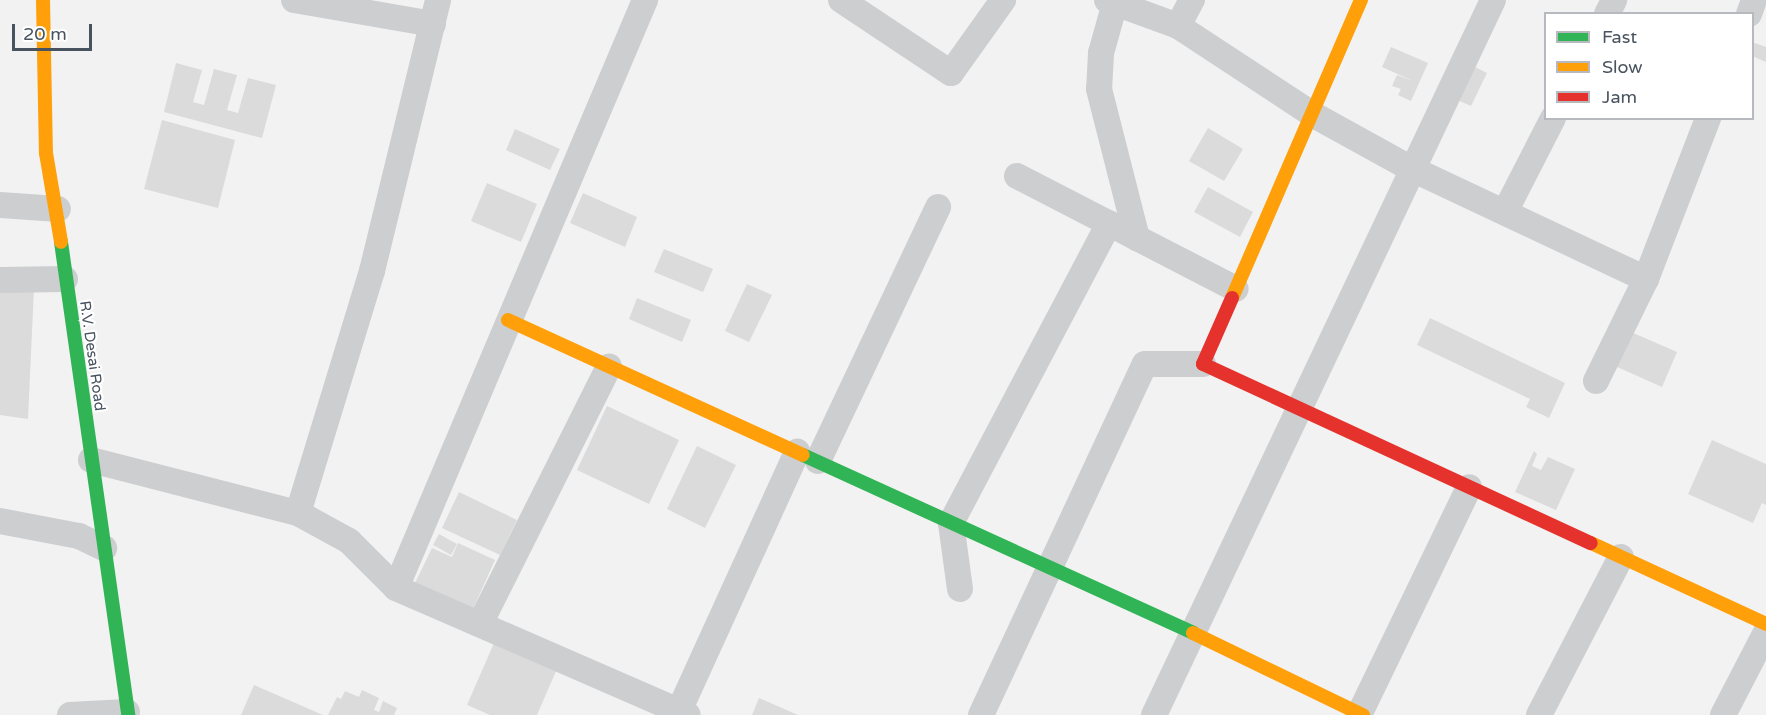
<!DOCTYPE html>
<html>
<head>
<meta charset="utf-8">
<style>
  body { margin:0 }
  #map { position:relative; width:1766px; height:715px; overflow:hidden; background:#f2f2f2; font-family:"Varela Round",sans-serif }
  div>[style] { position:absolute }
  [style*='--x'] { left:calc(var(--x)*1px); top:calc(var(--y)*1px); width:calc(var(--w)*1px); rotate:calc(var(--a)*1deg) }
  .building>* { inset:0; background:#dbdbdc }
  .street>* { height:26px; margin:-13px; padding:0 13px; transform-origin:13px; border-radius:13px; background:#ccced0 }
  .fast>* { height:14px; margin:-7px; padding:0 7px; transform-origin:7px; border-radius:7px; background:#30b455 }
  .slow>* { height:14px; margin:-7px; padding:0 7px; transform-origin:7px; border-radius:7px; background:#ff9f0a }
  .jam>* { height:14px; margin:-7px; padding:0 7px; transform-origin:7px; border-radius:7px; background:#e5322d }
  span { translate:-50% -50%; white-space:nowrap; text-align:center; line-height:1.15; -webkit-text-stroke:4.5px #fff; paint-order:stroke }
  .street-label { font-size:15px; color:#48535f }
  .legend { position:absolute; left:1544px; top:12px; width:210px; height:108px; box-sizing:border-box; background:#fff; border:2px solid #b6babf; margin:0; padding:8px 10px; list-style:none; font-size:18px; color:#48535f }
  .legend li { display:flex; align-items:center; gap:12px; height:30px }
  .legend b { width:30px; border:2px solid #b6babf }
  .scale { position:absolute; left:12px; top:24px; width:80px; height:27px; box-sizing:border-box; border:3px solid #48535f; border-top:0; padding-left:8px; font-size:18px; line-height:21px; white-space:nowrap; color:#48535f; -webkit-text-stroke:4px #fff; paint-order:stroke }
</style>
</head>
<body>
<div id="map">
  <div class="building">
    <div style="clip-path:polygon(1752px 42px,1766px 47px,1766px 62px,1752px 56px)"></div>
    <div style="clip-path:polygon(1391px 47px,1428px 63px,1411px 101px,1398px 95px,1401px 89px,1392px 86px,1397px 75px,1413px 81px,1382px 67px)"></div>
    <div style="clip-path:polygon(176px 63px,202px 70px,193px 102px,204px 105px,214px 69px,237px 75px,227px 110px,238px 113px,248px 78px,276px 85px,262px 138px,164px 112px)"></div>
    <div style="clip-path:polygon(1471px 65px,1487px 73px,1471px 106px,1455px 99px)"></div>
    <div style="clip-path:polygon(162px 120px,235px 140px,218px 208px,144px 189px)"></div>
    <div style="clip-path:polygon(1208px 128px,1243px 149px,1224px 181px,1189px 161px)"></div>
    <div style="clip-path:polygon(515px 129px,560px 149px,550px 170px,506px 150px)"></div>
    <div style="clip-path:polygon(487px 183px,537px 204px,521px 242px,471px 221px)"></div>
    <div style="clip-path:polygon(1208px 187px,1253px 212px,1240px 237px,1194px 212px)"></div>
    <div style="clip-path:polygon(583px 193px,637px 217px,625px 247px,570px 223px)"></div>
    <div style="clip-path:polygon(664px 249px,713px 269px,703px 292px,654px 272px)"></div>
    <div style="clip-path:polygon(747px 284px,772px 295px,749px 342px,725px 331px)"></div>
    <div style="clip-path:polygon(0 287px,34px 288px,28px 419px,0 415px)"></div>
    <div style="clip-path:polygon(637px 298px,691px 320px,682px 342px,629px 319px)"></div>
    <div style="clip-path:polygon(1430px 318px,1565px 383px,1549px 418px,1526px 407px,1530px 399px,1417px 345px)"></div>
    <div style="clip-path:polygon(1631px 332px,1677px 352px,1662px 387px,1615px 366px)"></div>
    <div style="clip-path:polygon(607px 406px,679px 440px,649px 504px,577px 470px)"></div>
    <div style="clip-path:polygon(1712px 440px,1766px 464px,1766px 505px,1762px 503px,1753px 523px,1688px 494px)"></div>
    <div style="clip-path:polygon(697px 446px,736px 465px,705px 528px,667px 509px)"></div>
    <div style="clip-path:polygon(1534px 451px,1537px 454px,1532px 466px,1541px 470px,1548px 457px,1575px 469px,1556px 510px,1515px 492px)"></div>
    <div style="clip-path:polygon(459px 492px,517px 520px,500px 555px,442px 528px)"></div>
    <div style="clip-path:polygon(439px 534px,457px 544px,451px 555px,433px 545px)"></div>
    <div style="clip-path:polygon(458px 543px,495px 560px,473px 609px,415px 583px,432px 548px,452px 557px)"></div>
    <div style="clip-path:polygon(494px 643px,556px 671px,537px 715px,490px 715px,467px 705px)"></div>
    <div style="clip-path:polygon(254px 685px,323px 715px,241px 715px)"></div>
    <div style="clip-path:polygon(362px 690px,379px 698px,374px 710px,379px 712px,383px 701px,397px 708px,394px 715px,328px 715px,337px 697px,341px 699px,345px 691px,359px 697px)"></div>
    <div style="clip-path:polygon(759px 698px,798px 715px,752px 715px)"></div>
  </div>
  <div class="street">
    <div style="--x:294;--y:0;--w:141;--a:9.8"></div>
    <div style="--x:841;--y:0;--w:132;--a:33.6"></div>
    <div style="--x:951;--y:73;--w:90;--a:-54.5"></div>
    <div style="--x:1107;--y:0;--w:76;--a:20.1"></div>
    <div style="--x:1178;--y:26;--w:160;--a:33.3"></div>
    <div style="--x:1312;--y:114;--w:112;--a:28.9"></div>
    <div style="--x:1410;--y:168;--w:261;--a:25.2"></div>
    <div style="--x:1646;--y:279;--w:173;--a:-68.9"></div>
    <div style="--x:1115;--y:3;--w:52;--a:105.6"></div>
    <div style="--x:1101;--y:53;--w:36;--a:93"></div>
    <div style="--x:1099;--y:89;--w:154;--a:75.7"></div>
    <div style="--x:1607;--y:14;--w:16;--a:-63"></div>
    <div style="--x:1749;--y:14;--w:15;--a:-70"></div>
    <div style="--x:1178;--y:26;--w:30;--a:-62"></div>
    <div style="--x:1017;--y:176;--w:246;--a:27.3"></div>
    <div style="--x:0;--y:205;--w:58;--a:3.9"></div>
    <div style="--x:1506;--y:210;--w:103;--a:-62.9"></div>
    <div style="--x:0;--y:280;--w:65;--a:-0.9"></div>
    <div style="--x:1596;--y:381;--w:114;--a:-63.9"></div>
    <div style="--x:91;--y:460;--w:214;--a:14.4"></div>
    <div style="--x:298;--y:513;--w:58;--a:28.8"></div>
    <div style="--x:349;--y:541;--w:66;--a:45"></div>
    <div style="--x:396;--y:588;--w:318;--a:23.5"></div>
    <div style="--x:818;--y:461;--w:281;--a:-64.7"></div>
    <div style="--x:298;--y:513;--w:253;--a:-73"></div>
    <div style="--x:372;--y:271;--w:279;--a:-76.3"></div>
    <div style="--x:0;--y:521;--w:80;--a:10.8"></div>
    <div style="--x:79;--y:536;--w:28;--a:26"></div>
    <div style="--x:396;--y:588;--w:639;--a:-67.05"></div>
    <div style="--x:960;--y:589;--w:67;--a:-97.8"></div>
    <div style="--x:951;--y:523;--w:339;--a:-62.2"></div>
    <div style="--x:480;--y:624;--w:288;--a:-63.4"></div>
    <div style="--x:679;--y:711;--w:285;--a:-65.5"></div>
    <div style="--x:70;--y:715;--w:57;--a:-3"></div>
    <div style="--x:981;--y:715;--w:387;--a:-65"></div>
    <div style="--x:1145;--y:364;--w:58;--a:0"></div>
    <div style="--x:1154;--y:715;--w:791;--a:-64.63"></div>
    <div style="--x:1359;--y:715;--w:253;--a:-64.2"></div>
    <div style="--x:1539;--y:715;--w:178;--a:-62.6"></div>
    <div style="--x:1723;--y:715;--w:93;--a:-62.6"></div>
  </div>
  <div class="fast">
    <div style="--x:61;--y:242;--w:478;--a:81.9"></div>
    <div style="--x:803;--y:455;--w:429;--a:24.5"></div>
  </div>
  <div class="slow">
    <div style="--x:43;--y:0;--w:153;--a:88.9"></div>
    <div style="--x:46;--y:153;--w:90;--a:80.4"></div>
    <div style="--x:1232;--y:298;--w:325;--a:-66.6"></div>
    <div style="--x:508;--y:320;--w:324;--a:24.6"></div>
    <div style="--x:1591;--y:543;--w:193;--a:24.8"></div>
    <div style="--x:1193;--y:633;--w:189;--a:25.8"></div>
  </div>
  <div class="jam">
    <div style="--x:1232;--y:298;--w:72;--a:113.7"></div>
    <div style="--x:1203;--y:364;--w:427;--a:24.8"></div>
  </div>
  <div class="street-label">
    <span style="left:92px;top:356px;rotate:82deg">R.V. Desai Road</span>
  </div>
  <ul class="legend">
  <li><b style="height:8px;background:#30b455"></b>Fast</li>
  <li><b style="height:8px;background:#ff9f0a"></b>Slow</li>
  <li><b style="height:8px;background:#e5322d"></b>Jam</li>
  </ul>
  <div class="scale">20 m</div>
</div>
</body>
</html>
